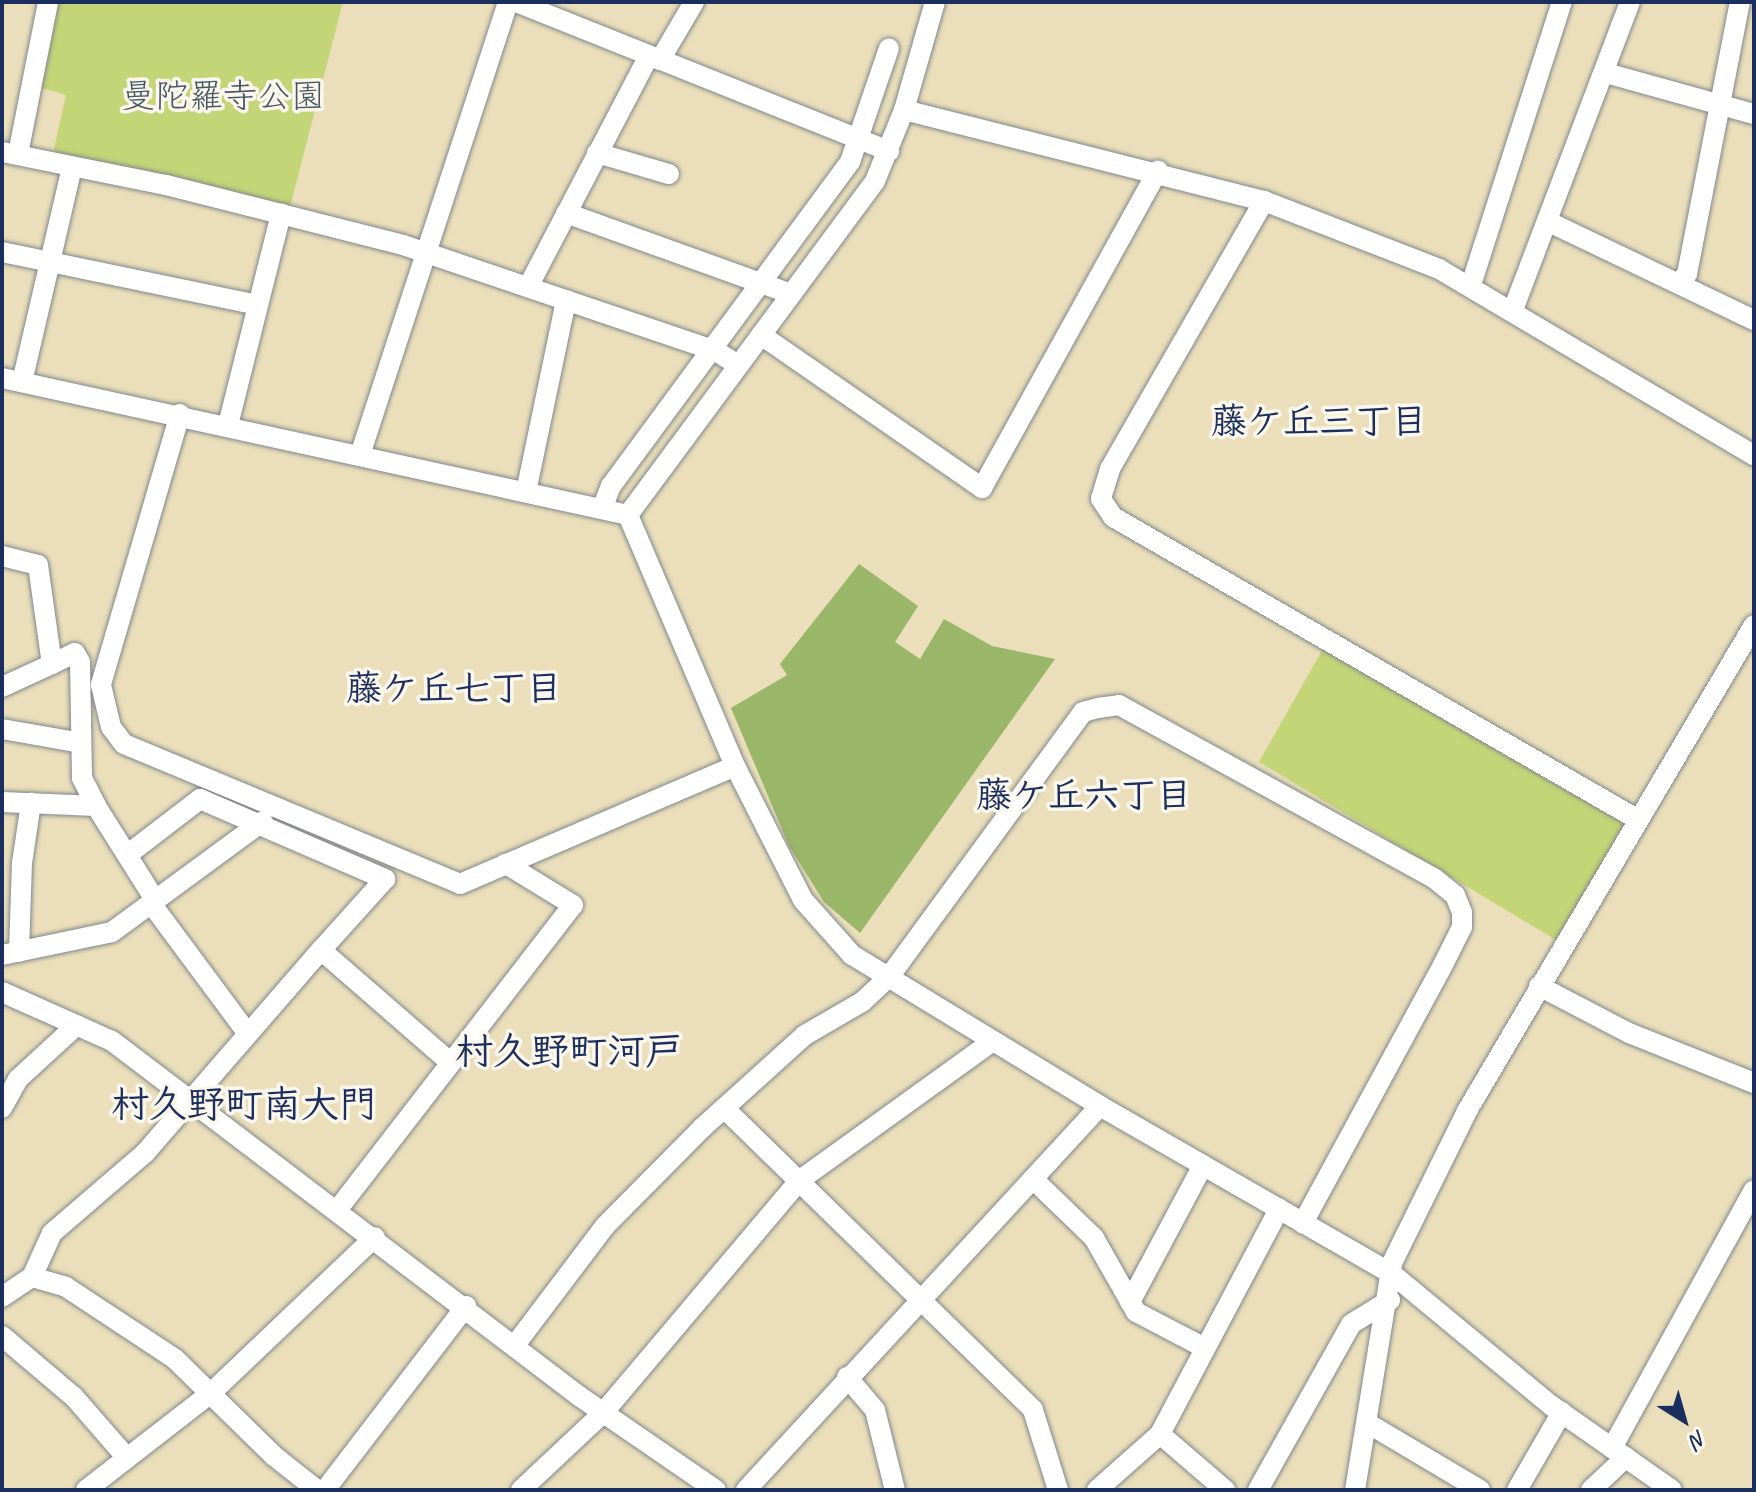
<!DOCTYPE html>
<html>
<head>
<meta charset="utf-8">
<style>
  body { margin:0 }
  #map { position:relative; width:1756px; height:1492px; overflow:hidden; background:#eadfba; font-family:Caveat,"Klee One",sans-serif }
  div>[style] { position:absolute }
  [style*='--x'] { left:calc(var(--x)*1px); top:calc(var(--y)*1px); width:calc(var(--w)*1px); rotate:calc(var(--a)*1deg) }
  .green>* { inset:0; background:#c3d577 }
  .forest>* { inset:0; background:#9ab668 }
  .roads { filter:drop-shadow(0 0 2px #82878c) drop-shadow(0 0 2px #82878c) }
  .minor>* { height:20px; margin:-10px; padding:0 10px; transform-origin:10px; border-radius:10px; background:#fff }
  span { translate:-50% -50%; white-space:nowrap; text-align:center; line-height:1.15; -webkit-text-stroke:7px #fbf7ec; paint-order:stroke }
  .park-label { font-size:34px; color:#455864 }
  .neighbourhood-label { font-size:36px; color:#1b2f5e; font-weight:700 }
  .quarter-label { font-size:38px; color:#1b2f5e; font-weight:700 }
  .frame { position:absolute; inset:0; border:4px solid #1b2f5e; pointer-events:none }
  .north { position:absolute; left:1644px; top:1380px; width:80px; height:80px; -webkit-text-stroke:6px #fbf7ec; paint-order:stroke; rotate:143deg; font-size:22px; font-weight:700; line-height:32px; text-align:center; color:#1b2f5e }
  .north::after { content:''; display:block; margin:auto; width:28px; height:36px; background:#1b2f5e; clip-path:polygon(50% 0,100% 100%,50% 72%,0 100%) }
</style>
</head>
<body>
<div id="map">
  <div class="green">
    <div style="clip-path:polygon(44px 2px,343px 2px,290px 207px,52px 158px,66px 95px,31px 85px)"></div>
    <div style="clip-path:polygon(1324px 647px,1630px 822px,1556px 940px,1259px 762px)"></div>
  </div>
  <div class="forest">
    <div style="clip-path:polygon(859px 564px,918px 606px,895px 642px,920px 659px,944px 619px,992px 646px,1055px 659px,860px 933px,824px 902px,789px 846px,731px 708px,787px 675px,780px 664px)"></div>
  </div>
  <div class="roads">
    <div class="minor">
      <div style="--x:516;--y:2;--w:402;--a:21.8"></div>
      <div style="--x:660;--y:60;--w:67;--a:-59.6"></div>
      <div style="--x:1606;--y:73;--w:154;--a:15.5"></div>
      <div style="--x:904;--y:110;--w:371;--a:14.2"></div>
      <div style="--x:1264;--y:201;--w:188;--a:21.2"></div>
      <div style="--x:1439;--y:269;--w:366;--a:30.6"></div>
      <div style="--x:2;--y:152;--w:167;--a:11.4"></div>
      <div style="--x:166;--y:185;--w:244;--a:14.2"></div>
      <div style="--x:403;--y:245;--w:328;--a:18.7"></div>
      <div style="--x:714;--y:350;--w:28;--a:32"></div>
      <div style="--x:597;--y:153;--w:75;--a:16.3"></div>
      <div style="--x:18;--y:154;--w:155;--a:-78.8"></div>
      <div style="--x:1264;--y:201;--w:309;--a:119.9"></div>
      <div style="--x:1110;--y:469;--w:31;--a:107"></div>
      <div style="--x:1101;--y:499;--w:22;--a:56"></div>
      <div style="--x:1113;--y:517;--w:605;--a:29.96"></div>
      <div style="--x:566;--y:213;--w:239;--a:19.8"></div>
      <div style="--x:1549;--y:222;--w:227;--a:25.6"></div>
      <div style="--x:2;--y:252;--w:260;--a:11.7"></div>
      <div style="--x:1679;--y:283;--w:12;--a:-48"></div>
      <div style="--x:1687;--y:274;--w:277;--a:-79"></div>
      <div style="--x:1471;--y:285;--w:297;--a:-72.2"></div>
      <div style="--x:528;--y:287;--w:261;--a:-62.4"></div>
      <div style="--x:1513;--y:310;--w:329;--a:-69.2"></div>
      <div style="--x:761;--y:335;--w:269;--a:34.7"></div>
      <div style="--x:982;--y:488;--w:363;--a:-61"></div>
      <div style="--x:2;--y:378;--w:641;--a:12.34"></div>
      <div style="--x:22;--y:382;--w:221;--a:-76.9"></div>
      <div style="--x:180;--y:414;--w:282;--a:106.3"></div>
      <div style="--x:101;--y:685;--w:43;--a:76.6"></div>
      <div style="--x:111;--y:727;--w:21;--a:53"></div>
      <div style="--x:124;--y:744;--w:364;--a:22.6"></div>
      <div style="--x:460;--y:884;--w:299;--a:-23.2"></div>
      <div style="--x:228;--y:425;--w:218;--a:-75.9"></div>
      <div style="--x:360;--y:455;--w:477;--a:-71.9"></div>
      <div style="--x:526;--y:492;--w:196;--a:-78.2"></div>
      <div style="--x:602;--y:509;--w:25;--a:-69"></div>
      <div style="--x:611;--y:486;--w:403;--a:-53.6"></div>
      <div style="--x:850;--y:162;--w:120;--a:-71.1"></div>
      <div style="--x:628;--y:515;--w:273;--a:66.9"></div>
      <div style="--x:735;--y:766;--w:150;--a:63.1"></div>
      <div style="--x:803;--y:900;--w:74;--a:48.3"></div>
      <div style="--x:852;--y:955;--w:290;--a:31.3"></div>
      <div style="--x:1100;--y:1106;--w:336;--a:29.9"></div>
      <div style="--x:1391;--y:1273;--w:209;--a:39.6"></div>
      <div style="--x:1552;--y:1406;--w:146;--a:35"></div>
      <div style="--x:628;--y:515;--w:415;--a:-53.5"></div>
      <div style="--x:875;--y:181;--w:77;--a:-67.8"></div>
      <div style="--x:904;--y:110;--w:112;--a:-74"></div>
      <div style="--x:2;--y:556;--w:37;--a:14"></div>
      <div style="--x:38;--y:565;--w:100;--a:82"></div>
      <div style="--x:52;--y:664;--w:55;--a:155.3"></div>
      <div style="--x:52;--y:664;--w:25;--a:-26"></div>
      <div style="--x:75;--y:653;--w:10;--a:61"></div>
      <div style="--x:80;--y:662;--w:116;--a:89"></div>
      <div style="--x:82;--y:778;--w:31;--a:63"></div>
      <div style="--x:2;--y:729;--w:80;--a:10"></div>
      <div style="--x:2;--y:802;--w:94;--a:2.4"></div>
      <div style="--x:96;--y:806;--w:109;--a:57.8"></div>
      <div style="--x:131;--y:852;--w:87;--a:-37.5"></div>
      <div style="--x:200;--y:799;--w:202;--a:23.4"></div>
      <div style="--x:385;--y:879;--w:96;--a:132"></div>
      <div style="--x:153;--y:906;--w:159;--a:53.4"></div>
      <div style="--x:19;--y:952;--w:89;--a:-88.1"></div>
      <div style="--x:22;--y:863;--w:61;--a:-81.5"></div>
      <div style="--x:2;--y:955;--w:112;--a:-11.8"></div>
      <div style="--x:112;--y:932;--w:187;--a:-36.3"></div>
      <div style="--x:1539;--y:986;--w:102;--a:27.6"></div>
      <div style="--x:1629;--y:1033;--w:135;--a:21.8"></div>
      <div style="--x:2;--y:992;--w:120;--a:24"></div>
      <div style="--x:112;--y:1041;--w:587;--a:37.24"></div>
      <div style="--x:579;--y:1396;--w:166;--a:34.5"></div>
      <div style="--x:2;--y:1108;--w:33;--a:-61"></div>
      <div style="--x:18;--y:1079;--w:80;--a:-42.5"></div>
      <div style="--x:724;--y:1108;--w:432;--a:44.3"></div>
      <div style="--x:1033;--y:1410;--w:84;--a:72.6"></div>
      <div style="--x:1033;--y:1179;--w:85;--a:44"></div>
      <div style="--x:1094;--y:1238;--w:85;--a:60.4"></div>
      <div style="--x:1136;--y:1312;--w:78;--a:27.6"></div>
      <div style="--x:338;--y:1209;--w:384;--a:-52.3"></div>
      <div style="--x:573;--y:905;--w:79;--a:-148.5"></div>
      <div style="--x:32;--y:1277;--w:48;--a:-65.6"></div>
      <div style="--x:52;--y:1233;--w:123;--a:-40.7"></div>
      <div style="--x:145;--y:1153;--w:269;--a:-49.1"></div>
      <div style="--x:321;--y:950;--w:172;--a:41"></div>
      <div style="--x:2;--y:1297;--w:36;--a:-34"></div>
      <div style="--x:32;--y:1277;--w:35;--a:16"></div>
      <div style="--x:66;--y:1287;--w:131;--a:33.4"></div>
      <div style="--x:175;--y:1359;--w:139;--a:44.4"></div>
      <div style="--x:274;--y:1456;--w:55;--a:38.3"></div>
      <div style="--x:1130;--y:1302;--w:155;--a:-61.9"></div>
      <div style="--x:2;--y:1336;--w:94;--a:40.3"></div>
      <div style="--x:74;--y:1397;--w:81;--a:49"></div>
      <div style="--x:515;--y:1345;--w:149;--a:-52.9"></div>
      <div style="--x:605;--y:1226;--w:138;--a:-45.3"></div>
      <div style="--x:702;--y:1128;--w:139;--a:-42.1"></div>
      <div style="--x:805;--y:1035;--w:66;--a:-30.1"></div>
      <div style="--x:862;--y:1002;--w:37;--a:-43"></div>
      <div style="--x:889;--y:977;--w:328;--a:-53.8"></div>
      <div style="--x:1083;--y:712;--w:16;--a:-15"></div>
      <div style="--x:1098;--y:708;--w:21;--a:-8"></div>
      <div style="--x:1119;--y:705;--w:361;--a:28.8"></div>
      <div style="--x:1435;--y:879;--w:26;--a:39"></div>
      <div style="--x:1455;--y:895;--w:18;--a:68"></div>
      <div style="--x:1462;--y:912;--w:15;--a:90"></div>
      <div style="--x:1462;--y:927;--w:42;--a:116.6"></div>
      <div style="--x:1443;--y:965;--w:294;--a:118.5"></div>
      <div style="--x:847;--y:1377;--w:43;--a:49.7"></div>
      <div style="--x:875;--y:1410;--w:82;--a:76"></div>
      <div style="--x:1369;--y:1424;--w:129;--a:30.7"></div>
      <div style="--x:1160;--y:1434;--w:86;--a:40.7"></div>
      <div style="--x:1612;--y:1448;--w:294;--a:-61.2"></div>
      <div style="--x:86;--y:1490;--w:158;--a:-37.8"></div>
      <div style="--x:211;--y:1393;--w:226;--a:-43.6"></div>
      <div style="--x:325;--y:1490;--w:232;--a:-52.5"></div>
      <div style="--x:521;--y:1490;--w:112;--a:-43.2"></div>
      <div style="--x:603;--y:1413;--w:305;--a:-49.8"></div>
      <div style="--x:800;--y:1180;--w:238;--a:-35.8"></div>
      <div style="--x:746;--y:1490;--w:522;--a:-47.33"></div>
      <div style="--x:1097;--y:1490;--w:84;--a:-41.6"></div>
      <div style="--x:1160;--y:1434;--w:255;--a:-62.1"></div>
      <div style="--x:1258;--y:1490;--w:190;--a:-60.7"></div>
      <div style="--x:1351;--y:1324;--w:46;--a:-31.6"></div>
      <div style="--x:1355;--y:1490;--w:230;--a:-80.7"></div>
      <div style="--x:1392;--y:1263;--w:169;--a:-63.7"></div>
      <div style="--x:1467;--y:1111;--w:564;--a:-59.44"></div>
      <div style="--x:1517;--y:1490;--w:90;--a:-60"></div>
      <div style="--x:1591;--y:1490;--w:48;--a:-43.3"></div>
    </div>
  </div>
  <div class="park-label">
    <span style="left:223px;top:96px">曼陀羅寺公園</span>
  </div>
  <div class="neighbourhood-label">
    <span style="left:1319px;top:422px">藤ケ丘三丁目</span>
    <span style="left:454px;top:689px">藤ケ丘七丁目</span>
    <span style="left:1084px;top:796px">藤ケ丘六丁目</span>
  </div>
  <div class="quarter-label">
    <span style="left:569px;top:1052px">村久野町河戸</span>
    <span style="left:244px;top:1105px">村久野町南大門</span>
  </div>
  <div class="frame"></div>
  <div class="north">N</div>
</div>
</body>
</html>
